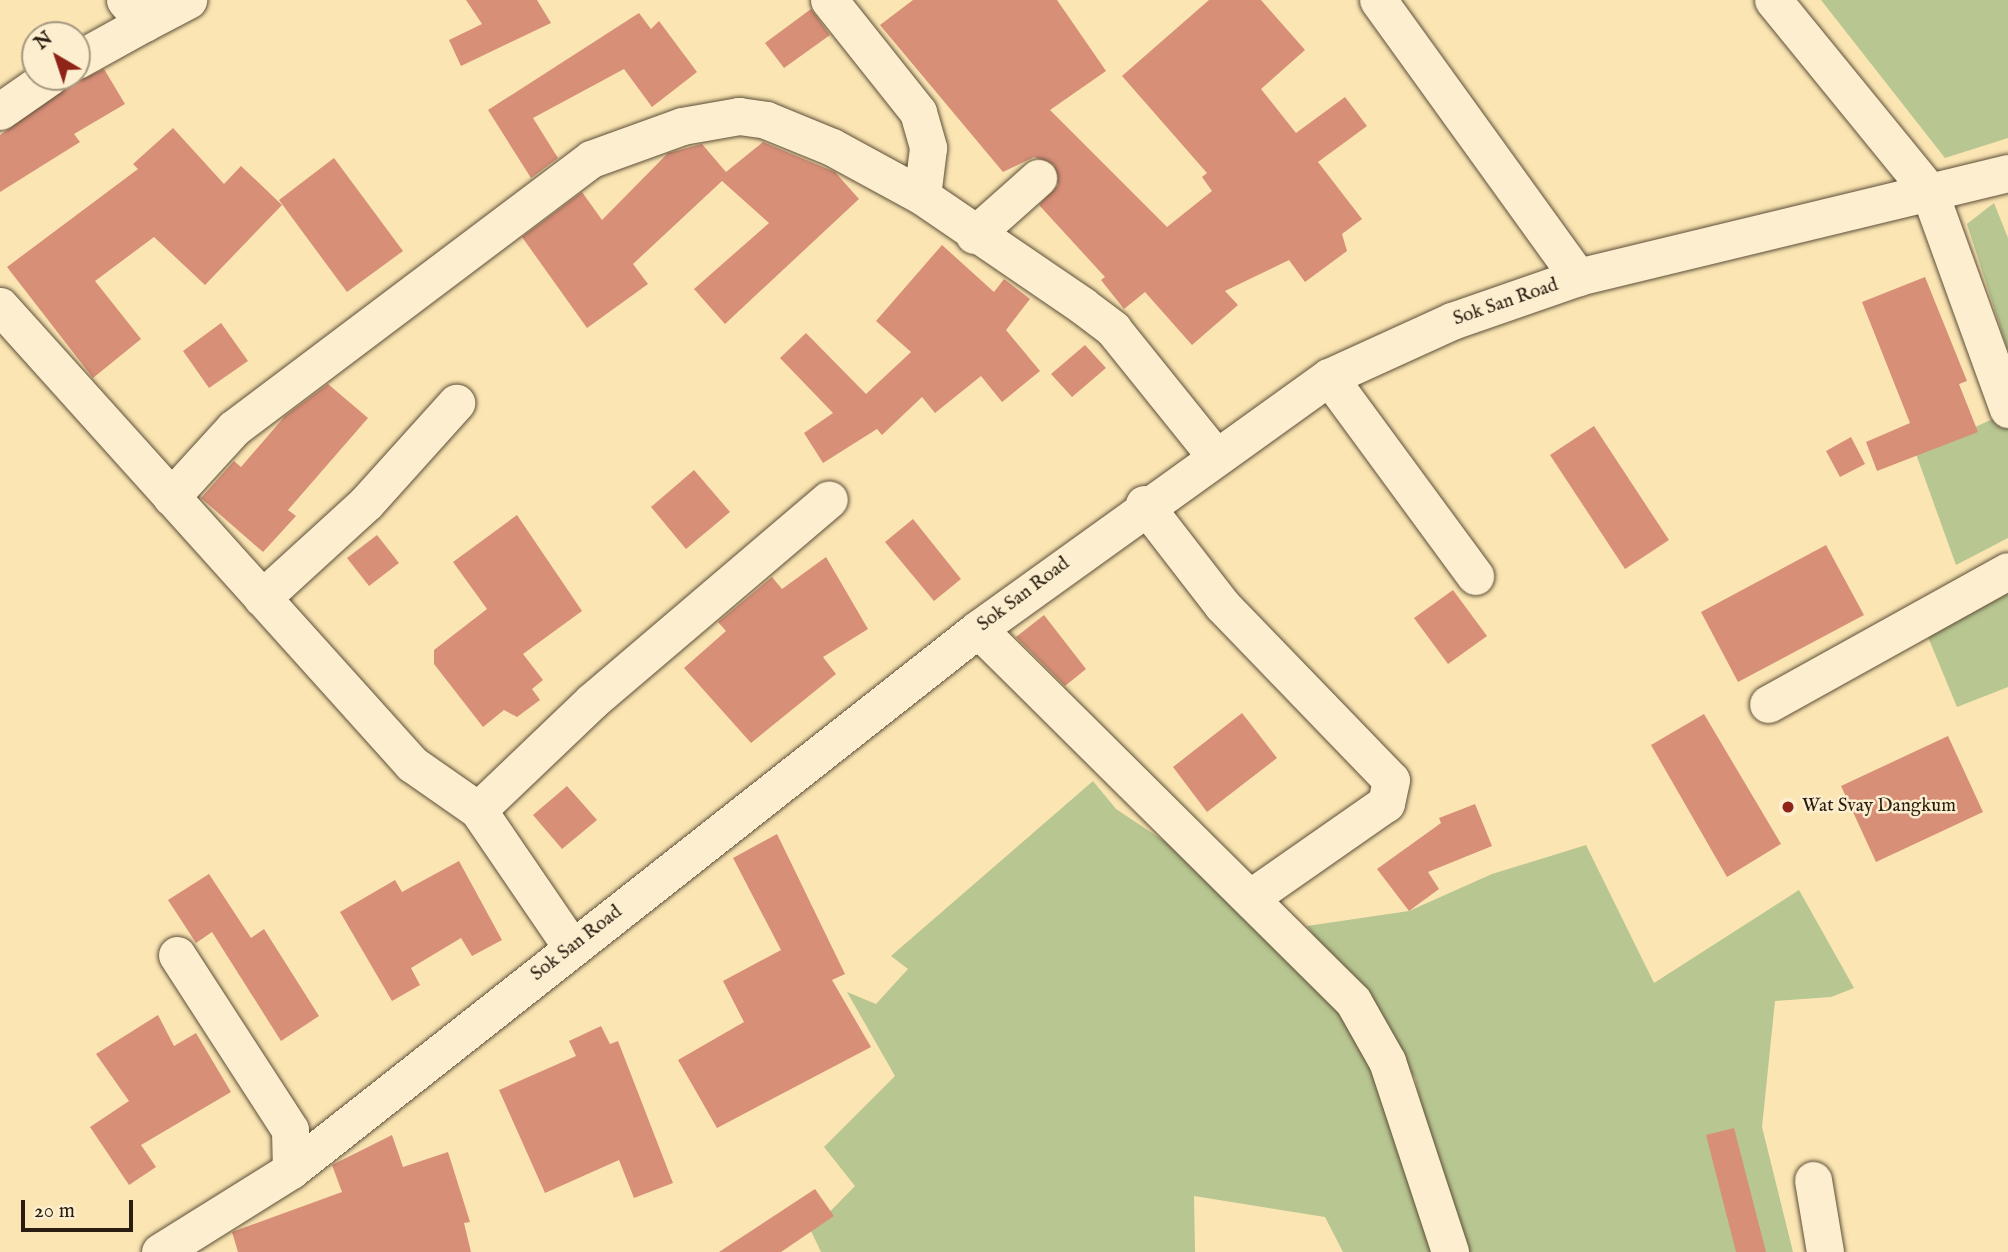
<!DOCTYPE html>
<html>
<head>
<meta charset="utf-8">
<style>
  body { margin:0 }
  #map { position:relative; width:2008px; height:1252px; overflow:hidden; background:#fbe5b3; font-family:"IM FELL English",serif }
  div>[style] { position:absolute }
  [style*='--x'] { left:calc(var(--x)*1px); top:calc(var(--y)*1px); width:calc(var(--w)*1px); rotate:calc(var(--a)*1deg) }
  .green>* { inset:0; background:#b8c691 }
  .building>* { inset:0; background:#d88f78 }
  .roads { filter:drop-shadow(0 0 2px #5d4f39) drop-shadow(0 0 2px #5d4f39) }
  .minor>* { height:37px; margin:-18.5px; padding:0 18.5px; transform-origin:18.5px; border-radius:18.5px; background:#fceece }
  .dots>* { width:19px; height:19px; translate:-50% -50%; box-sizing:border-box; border:4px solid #fceece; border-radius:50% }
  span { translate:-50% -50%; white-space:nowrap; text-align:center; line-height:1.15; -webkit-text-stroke:5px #fceece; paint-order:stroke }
  .street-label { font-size:19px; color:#281d10 }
  .poi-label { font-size:19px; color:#281d10 }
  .left { translate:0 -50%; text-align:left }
  .north { position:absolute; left:21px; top:21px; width:70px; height:70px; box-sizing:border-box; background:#fceece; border:2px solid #a79a82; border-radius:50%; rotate:321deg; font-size:19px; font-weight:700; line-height:28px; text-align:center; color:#281d10 }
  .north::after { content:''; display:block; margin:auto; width:24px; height:32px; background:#8f2418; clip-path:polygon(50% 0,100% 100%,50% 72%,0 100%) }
  .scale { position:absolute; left:21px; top:1200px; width:112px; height:32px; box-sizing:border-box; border:4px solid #281d10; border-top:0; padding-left:9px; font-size:21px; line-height:24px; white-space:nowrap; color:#281d10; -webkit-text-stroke:5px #fceece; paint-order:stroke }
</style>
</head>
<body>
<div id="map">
  <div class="green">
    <div style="clip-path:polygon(1821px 0,2008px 0,2008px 138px,1945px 158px)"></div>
    <div style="clip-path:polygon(1994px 203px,2008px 238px,2008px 351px,1967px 224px)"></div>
    <div style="clip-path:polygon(2008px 412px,2008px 538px,1956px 565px,1916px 454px)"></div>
    <div style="clip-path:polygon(2008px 587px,2008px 687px,1957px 707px,1923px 625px)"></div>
    <div style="clip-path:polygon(1093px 781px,1116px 809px,1250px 898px,1387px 1061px,1446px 1231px,1415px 1078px,1307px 926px,1409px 911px,1492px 874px,1586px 845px,1654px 983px,1799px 890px,1854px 988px,1831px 997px,1775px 1001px,1762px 1127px,1793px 1252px,1343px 1252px,1325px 1217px,1194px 1196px,1195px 1252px,821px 1252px,811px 1231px,855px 1186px,824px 1147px,895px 1076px,847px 992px,876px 1004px,908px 969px,891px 956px)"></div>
  </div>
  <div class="building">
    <div style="clip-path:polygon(466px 0,537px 0,551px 23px,461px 66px,449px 40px,482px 24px)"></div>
    <div style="clip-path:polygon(913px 0,1057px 0,1106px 71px,1050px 110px,1167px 227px,1212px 191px,1202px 177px,1207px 173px,1122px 76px,1209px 0,1261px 0,1305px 50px,1261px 89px,1296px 133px,1345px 97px,1367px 126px,1318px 162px,1362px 219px,1342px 234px,1347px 251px,1305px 282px,1289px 260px,1225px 291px,1238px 305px,1192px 345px,1145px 292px,1124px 309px,1101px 280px,1105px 277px,1039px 205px,1058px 185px,1054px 165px,1034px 157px,1003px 172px,880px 25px)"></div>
    <div style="clip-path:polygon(811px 9px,830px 35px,784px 68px,765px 43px)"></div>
    <div style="clip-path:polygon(639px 13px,651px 29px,659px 21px,697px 72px,652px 107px,624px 69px,533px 118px,558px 158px,531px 178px,488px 110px)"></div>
    <div style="clip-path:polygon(104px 69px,125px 104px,74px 134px,80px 142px,0 192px,0 135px,68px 86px)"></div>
    <div style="clip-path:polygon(173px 128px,224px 184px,241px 166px,282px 205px,205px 285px,154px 237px,95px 281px,141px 339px,93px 378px,7px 267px,138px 169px,133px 164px)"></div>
    <div style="clip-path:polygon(763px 142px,835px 172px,859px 199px,725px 324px,694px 289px,769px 223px,722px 181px,633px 264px,648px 284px,587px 328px,522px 237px,582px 192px,602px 220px,668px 153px,702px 144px,726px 172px)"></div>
    <div style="clip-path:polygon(334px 158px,403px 251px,347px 292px,279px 200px)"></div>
    <div style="clip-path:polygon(942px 245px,994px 292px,1004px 279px,1030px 299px,1006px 330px,1040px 371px,1002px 402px,981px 376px,935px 413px,922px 397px,882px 435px,877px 429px,823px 463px,804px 433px,833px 413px,780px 358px,806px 333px,866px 394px,911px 352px,876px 321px)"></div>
    <div style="clip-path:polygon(1925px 277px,1967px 381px,1959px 384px,1978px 432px,1877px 471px,1866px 442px,1910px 423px,1862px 302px)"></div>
    <div style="clip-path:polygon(221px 323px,248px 361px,209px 388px,183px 351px)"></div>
    <div style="clip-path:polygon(1085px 345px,1106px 368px,1072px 397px,1051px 374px)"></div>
    <div style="clip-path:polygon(328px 384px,368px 418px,288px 510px,296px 516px,263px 552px,201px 498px,234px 461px,241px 467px,285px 416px)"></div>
    <div style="clip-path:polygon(1594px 426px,1669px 540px,1625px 569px,1550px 455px)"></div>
    <div style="clip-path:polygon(1851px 437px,1865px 464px,1840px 477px,1826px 451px)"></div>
    <div style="clip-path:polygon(694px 470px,730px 512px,686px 549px,651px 507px)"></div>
    <div style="clip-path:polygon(517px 515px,582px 611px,523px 654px,543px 680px,532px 689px,540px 700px,517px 717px,504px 710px,483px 727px,434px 664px,434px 650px,487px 609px,453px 562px)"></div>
    <div style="clip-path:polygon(913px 519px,961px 579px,934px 601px,885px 542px)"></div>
    <div style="clip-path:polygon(377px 535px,399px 563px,369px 586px,347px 558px)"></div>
    <div style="clip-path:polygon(1826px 545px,1864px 615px,1738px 682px,1701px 612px)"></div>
    <div style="clip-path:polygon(826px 557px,868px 629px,823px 657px,836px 674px,751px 743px,684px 668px,726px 631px,718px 622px,772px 577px,782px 589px)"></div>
    <div style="clip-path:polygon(1453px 590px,1487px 636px,1448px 664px,1414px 618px)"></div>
    <div style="clip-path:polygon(1044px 615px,1086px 669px,1065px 686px,1016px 637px)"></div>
    <div style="clip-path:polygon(1242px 713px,1277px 758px,1207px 812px,1173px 767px)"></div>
    <div style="clip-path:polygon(1704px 714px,1781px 844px,1727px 877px,1651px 745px)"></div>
    <div style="clip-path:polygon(1948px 736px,1983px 812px,1876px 862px,1841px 786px)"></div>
    <div style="clip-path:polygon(567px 786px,597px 820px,562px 849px,533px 815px)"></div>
    <div style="clip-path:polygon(1475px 804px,1492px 846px,1428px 872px,1439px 889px,1409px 911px,1377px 869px,1441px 823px,1439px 818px)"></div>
    <div style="clip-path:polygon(777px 834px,845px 974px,832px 980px,871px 1047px,717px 1128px,678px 1060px,744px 1022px,723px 981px,781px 950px,733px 858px)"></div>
    <div style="clip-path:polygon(459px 861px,502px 940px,472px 956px,461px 938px,411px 968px,420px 985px,392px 1001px,340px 912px,395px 880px,402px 892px)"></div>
    <div style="clip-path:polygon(209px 874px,251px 938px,264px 929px,319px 1016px,281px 1041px,212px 932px,196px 943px,168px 900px)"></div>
    <div style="clip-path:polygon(158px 1015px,174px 1046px,196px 1033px,231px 1092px,141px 1145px,156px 1167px,129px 1185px,90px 1127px,129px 1101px,96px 1054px)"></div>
    <div style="clip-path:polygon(601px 1026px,610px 1044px,618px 1041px,673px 1183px,634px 1198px,619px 1160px,545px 1193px,499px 1090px,576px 1056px,569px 1041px)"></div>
    <div style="clip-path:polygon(1734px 1128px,1766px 1252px,1736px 1252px,1706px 1135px)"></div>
    <div style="clip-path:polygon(392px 1135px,403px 1167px,448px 1152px,470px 1222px,464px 1223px,471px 1252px,238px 1252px,232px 1232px,342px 1192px,332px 1165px)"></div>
    <div style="clip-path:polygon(815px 1189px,834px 1216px,781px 1252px,719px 1252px)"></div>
  </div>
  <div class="roads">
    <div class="minor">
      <div style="--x:125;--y:0;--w:30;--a:50"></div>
      <div style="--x:144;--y:23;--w:50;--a:-27.6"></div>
      <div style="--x:829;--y:0;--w:143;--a:51.5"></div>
      <div style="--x:918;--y:112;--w:37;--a:74"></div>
      <div style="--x:928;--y:148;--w:48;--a:97.1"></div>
      <div style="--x:1378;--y:0;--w:342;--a:54.2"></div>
      <div style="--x:1773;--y:0;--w:247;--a:50.8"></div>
      <div style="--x:1929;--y:191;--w:232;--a:70.1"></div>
      <div style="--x:77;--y:60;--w:77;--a:-28.9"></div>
      <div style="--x:0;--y:111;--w:60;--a:-34.8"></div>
      <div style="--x:974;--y:235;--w:86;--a:-41.7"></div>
      <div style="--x:0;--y:306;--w:616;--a:48.03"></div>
      <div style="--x:412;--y:764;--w:80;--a:34.9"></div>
      <div style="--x:478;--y:810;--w:167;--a:55.7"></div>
      <div style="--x:1329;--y:377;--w:247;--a:53.7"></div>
      <div style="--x:171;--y:497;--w:93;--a:-47.6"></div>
      <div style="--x:234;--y:428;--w:447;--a:-37"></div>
      <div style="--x:591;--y:159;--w:97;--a:-19.9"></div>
      <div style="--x:682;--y:126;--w:58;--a:-10"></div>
      <div style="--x:739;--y:116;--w:27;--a:8"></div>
      <div style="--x:766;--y:120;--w:71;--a:22.2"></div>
      <div style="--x:832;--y:147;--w:102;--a:28.6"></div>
      <div style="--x:922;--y:196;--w:195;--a:34.3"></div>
      <div style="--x:1083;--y:306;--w:38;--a:37"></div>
      <div style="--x:1113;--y:329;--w:163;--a:51.2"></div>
      <div style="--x:1144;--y:504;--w:128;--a:52.3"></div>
      <div style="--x:1222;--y:605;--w:243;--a:46"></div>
      <div style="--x:1391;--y:780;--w:24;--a:102"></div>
      <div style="--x:1386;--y:803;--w:166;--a:145.1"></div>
      <div style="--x:262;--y:598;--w:141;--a:-42.4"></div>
      <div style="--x:366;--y:503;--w:135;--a:-48"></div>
      <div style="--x:978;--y:629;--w:528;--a:44.77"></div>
      <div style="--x:1353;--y:1001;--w:69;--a:60.5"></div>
      <div style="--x:1387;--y:1061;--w:201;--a:71.7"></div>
      <div style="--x:1768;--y:704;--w:274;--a:-29"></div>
      <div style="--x:478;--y:810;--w:158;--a:-43.7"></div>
      <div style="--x:592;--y:701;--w:311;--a:-40.4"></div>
      <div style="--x:177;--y:955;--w:208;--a:57.1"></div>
      <div style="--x:290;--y:1130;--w:40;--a:88.6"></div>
      <div style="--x:1813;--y:1180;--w:73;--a:80.5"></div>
      <div style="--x:160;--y:1252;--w:155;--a:-32"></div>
      <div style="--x:291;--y:1170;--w:874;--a:-38.22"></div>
      <div style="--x:978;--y:629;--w:432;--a:-35.7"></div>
      <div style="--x:1329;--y:377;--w:135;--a:-24.5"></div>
      <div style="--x:1452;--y:321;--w:133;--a:-19.2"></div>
      <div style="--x:1578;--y:277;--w:442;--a:-13.6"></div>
    </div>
  </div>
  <div class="dots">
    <div style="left:1788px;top:807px;background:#8f2418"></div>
  </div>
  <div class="street-label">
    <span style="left:1506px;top:303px;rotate:-19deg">Sok San Road</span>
    <span style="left:1024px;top:595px;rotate:-37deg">Sok San Road</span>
    <span style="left:577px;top:944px;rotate:-38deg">Sok San Road</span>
  </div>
  <div class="poi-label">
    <span class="left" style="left:1802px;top:807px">Wat Svay Dangkum</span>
  </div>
  <div class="north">N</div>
  <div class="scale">20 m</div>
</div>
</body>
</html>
